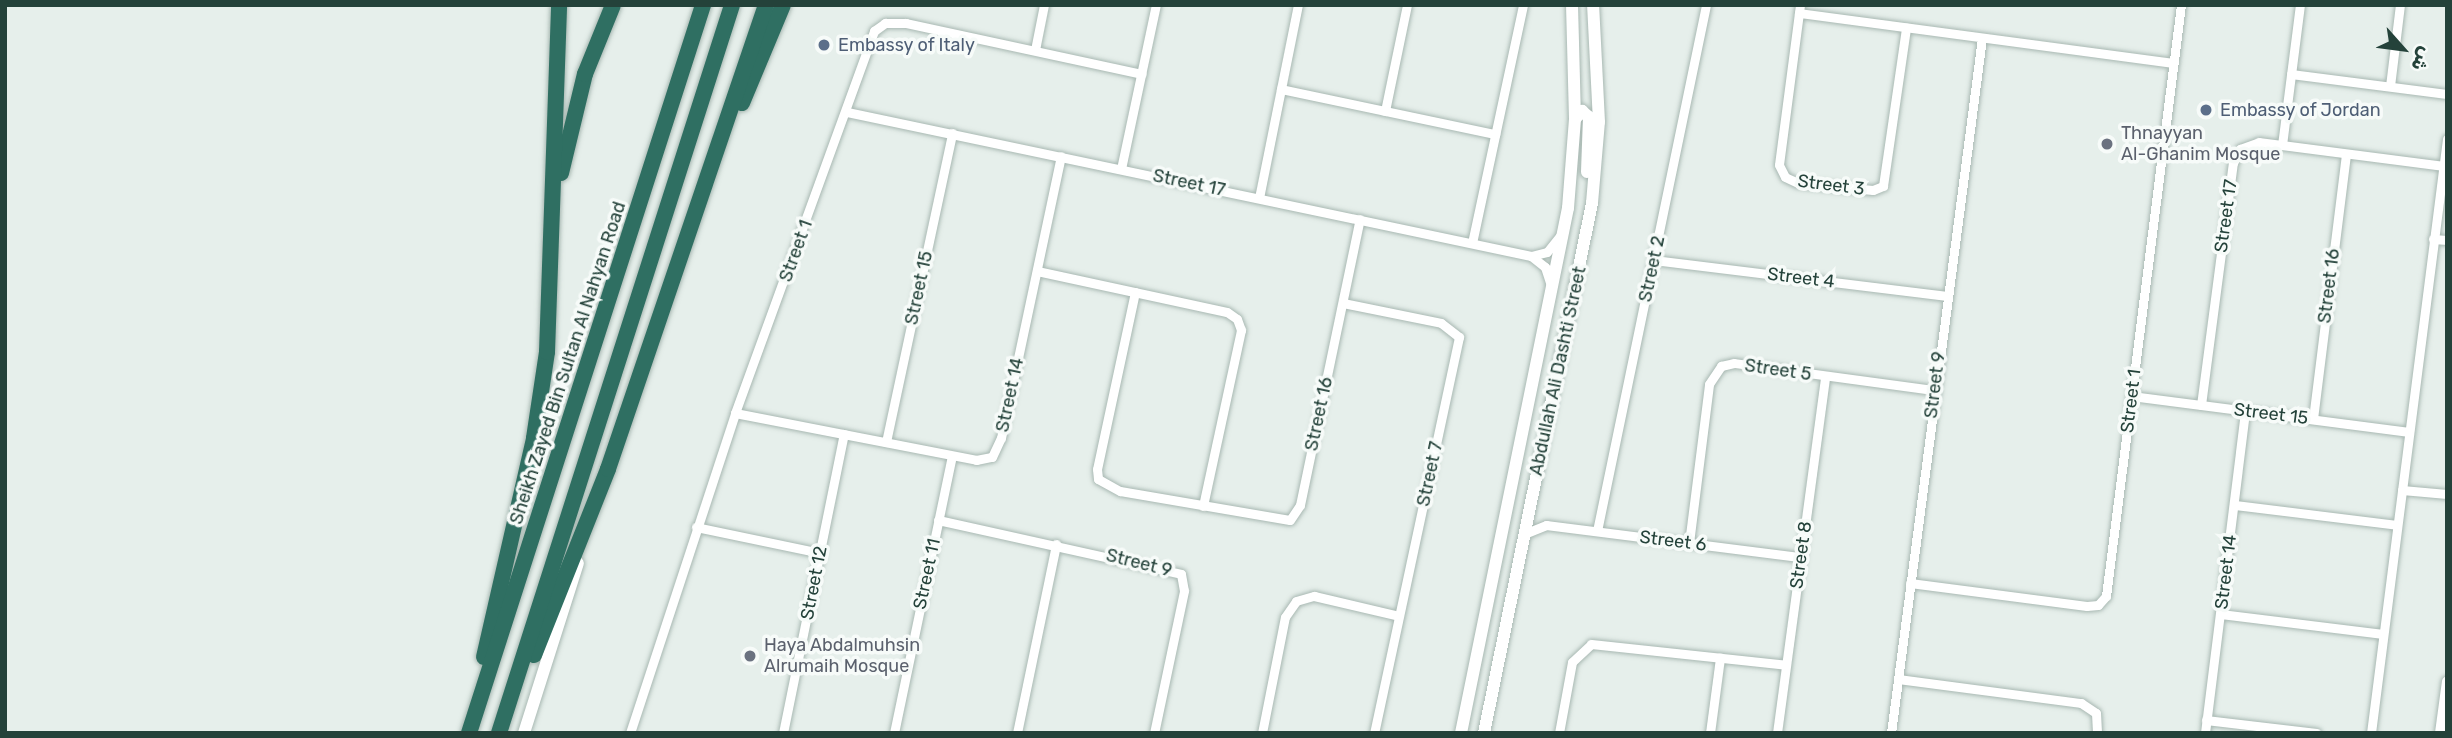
<!DOCTYPE html>
<html>
<head>
<meta charset="utf-8">
<style>
  body { margin:0 }
  #map { position:relative; width:2452px; height:738px; overflow:hidden; background:#e6efeb; font-family:Rubik,"Noto Sans Arabic",sans-serif }
  div>[style] { position:absolute }
  [style*='--x'] { left:calc(var(--x)*1px); top:calc(var(--y)*1px); width:calc(var(--w)*1px); rotate:calc(var(--a)*1deg) }
  .roads { filter:drop-shadow(0 0 2px #a8b8b2) drop-shadow(0 0 2px #a8b8b2) }
  .minor>* { height:9px; margin:-4.5px; padding:0 4.5px; transform-origin:4.5px; border-radius:4.5px; background:#fff }
  .tertiary>* { height:10px; margin:-5px; padding:0 5px; transform-origin:5px; border-radius:5px; background:#fff }
  .secondary>* { height:12px; margin:-6px; padding:0 6px; transform-origin:6px; border-radius:6px; background:#fff }
  .motorway>* { height:16px; margin:-8px; padding:0 8px; transform-origin:8px; border-radius:8px; background:#2f6f62 }
  .dots>* { width:19px; height:19px; translate:-50% -50%; box-sizing:border-box; border:4px solid #f7fbf9; border-radius:50% }
  span { translate:-50% -50%; white-space:nowrap; text-align:center; line-height:1.15; -webkit-text-stroke:7px #f7fbf9; paint-order:stroke }
  .service-label { font-size:18px; color:#4e5e75 }
  .left { translate:0 -50%; text-align:left }
  .worship-label { font-size:18px; color:#5b616d }
  .street-label { font-size:18px; color:#24423a }
  .frame { position:absolute; inset:0; border:7px solid #24423a; pointer-events:none }
  .north { position:absolute; left:2368px; top:14px; width:70px; height:70px; -webkit-text-stroke:5px #f7fbf9; paint-order:stroke; rotate:118deg; font-size:19px; font-weight:700; line-height:28px; text-align:center; color:#24423a }
  .north::after { content:''; display:block; margin:auto; width:24px; height:32px; background:#24423a; clip-path:polygon(50% 0,100% 100%,50% 72%,0 100%) }
</style>
</head>
<body>
<div id="map">
  <div class="roads">
    <div class="minor">
      <div style="--x:1800;--y:5;--w:161;--a:97.5"></div>
      <div style="--x:1779;--y:165;--w:13;--a:63"></div>
      <div style="--x:1785;--y:177;--w:14;--a:25"></div>
      <div style="--x:1798;--y:183;--w:75;--a:5.3"></div>
      <div style="--x:1873;--y:190;--w:11;--a:-22"></div>
      <div style="--x:1883;--y:186;--w:160;--a:-81.7"></div>
      <div style="--x:1799;--y:13;--w:377;--a:7.6"></div>
      <div style="--x:1035;--y:50;--w:46;--a:-78.7"></div>
      <div style="--x:2291;--y:74;--w:157;--a:7.3"></div>
      <div style="--x:2390;--y:86;--w:82;--a:-83"></div>
      <div style="--x:1281;--y:89;--w:219;--a:11.9"></div>
      <div style="--x:1385;--y:111;--w:108;--a:-78.3"></div>
      <div style="--x:847;--y:112;--w:699;--a:11.89"></div>
      <div style="--x:1531;--y:256;--w:16;--a:-14"></div>
      <div style="--x:1547;--y:252;--w:21;--a:-51"></div>
      <div style="--x:2282;--y:145;--w:141;--a:-82.7"></div>
      <div style="--x:1121;--y:169;--w:168;--a:-78"></div>
      <div style="--x:1259;--y:198;--w:197;--a:-78.6"></div>
      <div style="--x:2433;--y:239;--w:14;--a:4"></div>
      <div style="--x:1472;--y:243;--w:243;--a:-77.9"></div>
      <div style="--x:1531;--y:256;--w:18;--a:38"></div>
      <div style="--x:1545;--y:267;--w:19;--a:72"></div>
      <div style="--x:1654;--y:260;--w:295;--a:7"></div>
      <div style="--x:1037;--y:271;--w:194;--a:12.2"></div>
      <div style="--x:1227;--y:312;--w:12;--a:35"></div>
      <div style="--x:1237;--y:319;--w:12;--a:70"></div>
      <div style="--x:1241;--y:330;--w:180;--a:102.2"></div>
      <div style="--x:1135;--y:292;--w:181;--a:102.1"></div>
      <div style="--x:1097;--y:469;--w:10;--a:84"></div>
      <div style="--x:1098;--y:479;--w:25;--a:29"></div>
      <div style="--x:1120;--y:491;--w:172;--a:9.7"></div>
      <div style="--x:1290;--y:520;--w:18;--a:-56"></div>
      <div style="--x:1300;--y:505;--w:292;--a:-78.2"></div>
      <div style="--x:1343;--y:303;--w:100;--a:11.5"></div>
      <div style="--x:1441;--y:323;--w:23;--a:38"></div>
      <div style="--x:1459;--y:337;--w:405;--a:102.1"></div>
      <div style="--x:2132;--y:396;--w:279;--a:7.4"></div>
      <div style="--x:2201;--y:405;--w:244;--a:-82.5"></div>
      <div style="--x:2233;--y:163;--w:16;--a:-63"></div>
      <div style="--x:2240;--y:149;--w:20;--a:-20"></div>
      <div style="--x:2259;--y:142;--w:186;--a:7.4"></div>
      <div style="--x:735;--y:413;--w:246;--a:11"></div>
      <div style="--x:976;--y:460;--w:16;--a:-11"></div>
      <div style="--x:992;--y:457;--w:21;--a:-65"></div>
      <div style="--x:1001;--y:438;--w:288;--a:-78"></div>
      <div style="--x:2313;--y:419;--w:267;--a:-82.9"></div>
      <div style="--x:886;--y:442;--w:316;--a:-77.9"></div>
      <div style="--x:2402;--y:490;--w:45;--a:5.1"></div>
      <div style="--x:2235;--y:505;--w:163;--a:7"></div>
      <div style="--x:938;--y:520;--w:249;--a:12.5"></div>
      <div style="--x:1181;--y:574;--w:17;--a:80"></div>
      <div style="--x:1184;--y:591;--w:145;--a:101.9"></div>
      <div style="--x:696;--y:527;--w:127;--a:11.8"></div>
      <div style="--x:1597;--y:531;--w:537;--a:-78.29"></div>
      <div style="--x:1524;--y:534;--w:24;--a:-22"></div>
      <div style="--x:1546;--y:525;--w:257;--a:7.2"></div>
      <div style="--x:1689;--y:543;--w:160;--a:-82.8"></div>
      <div style="--x:1709;--y:384;--w:22;--a:-56"></div>
      <div style="--x:1721;--y:366;--w:13;--a:-13"></div>
      <div style="--x:1734;--y:363;--w:202;--a:7.7"></div>
      <div style="--x:1910;--y:583;--w:178;--a:7.4"></div>
      <div style="--x:2087;--y:606;--w:11;--a:-5"></div>
      <div style="--x:2098;--y:605;--w:12;--a:-48"></div>
      <div style="--x:2106;--y:596;--w:596;--a:-82.77"></div>
      <div style="--x:2221;--y:614;--w:163;--a:7"></div>
      <div style="--x:1898;--y:679;--w:185;--a:7.5"></div>
      <div style="--x:2081;--y:703;--w:18;--a:34"></div>
      <div style="--x:2096;--y:713;--w:20;--a:87"></div>
      <div style="--x:2206;--y:720;--w:111;--a:6.7"></div>
      <div style="--x:630;--y:733;--w:337;--a:-71.8"></div>
      <div style="--x:735;--y:413;--w:407;--a:-70"></div>
      <div style="--x:874;--y:31;--w:14;--a:-36"></div>
      <div style="--x:885;--y:23;--w:21;--a:0"></div>
      <div style="--x:906;--y:23;--w:241;--a:12.2"></div>
      <div style="--x:783;--y:733;--w:305;--a:-78.5"></div>
      <div style="--x:894;--y:733;--w:283;--a:-78.2"></div>
      <div style="--x:1017;--y:733;--w:193;--a:-78.3"></div>
      <div style="--x:1262;--y:733;--w:118;--a:-78.8"></div>
      <div style="--x:1285;--y:617;--w:19;--a:-55"></div>
      <div style="--x:1296;--y:601;--w:19;--a:-16"></div>
      <div style="--x:1314;--y:596;--w:87;--a:13.2"></div>
      <div style="--x:1559;--y:733;--w:72;--a:-79.6"></div>
      <div style="--x:1572;--y:662;--w:26;--a:-43"></div>
      <div style="--x:1591;--y:644;--w:196;--a:6.1"></div>
      <div style="--x:1710;--y:733;--w:76;--a:-82.4"></div>
      <div style="--x:1777;--y:733;--w:359;--a:-82.3"></div>
      <div style="--x:1891;--y:733;--w:701;--a:-82.54"></div>
      <div style="--x:2205;--y:733;--w:324;--a:-82.9"></div>
      <div style="--x:2371;--y:733;--w:599;--a:-82.71"></div>
    </div>
    <div class="tertiary">
      <div style="--x:2440;--y:733;--w:52;--a:-82.3"></div>
    </div>
    <div class="secondary">
      <div style="--x:1575;--y:119;--w:11;--a:-49"></div>
      <div style="--x:1582;--y:111;--w:9;--a:41"></div>
      <div style="--x:1589;--y:117;--w:55;--a:92.1"></div>
      <div style="--x:524;--y:733;--w:178;--a:-72.4"></div>
      <div style="--x:1461;--y:733;--w:536;--a:-78.48"></div>
      <div style="--x:1568;--y:208;--w:89;--a:-85.5"></div>
      <div style="--x:1575;--y:119;--w:114;--a:-91.5"></div>
      <div style="--x:1484;--y:733;--w:541;--a:-78.48"></div>
      <div style="--x:1592;--y:203;--w:81;--a:-85.1"></div>
      <div style="--x:1599;--y:122;--w:117;--a:-92.9"></div>
    </div>
    <div class="motorway">
      <div style="--x:742;--y:103;--w:106;--a:-67.3"></div>
      <div style="--x:561;--y:173;--w:102;--a:-76.4"></div>
      <div style="--x:585;--y:74;--w:74;--a:-67.9"></div>
      <div style="--x:534;--y:655;--w:200;--a:-68.3"></div>
      <div style="--x:608;--y:469;--w:490;--a:-71.2"></div>
      <div style="--x:484;--y:657;--w:225;--a:-77.1"></div>
      <div style="--x:534;--y:438;--w:87;--a:-81.4"></div>
      <div style="--x:547;--y:352;--w:347;--a:-88"></div>
      <div style="--x:469;--y:733;--w:765;--a:-72.18"></div>
      <div style="--x:499;--y:733;--w:764;--a:-72.25"></div>
    </div>
  </div>
  <div class="dots">
    <div style="left:824px;top:45px;background:#5c6f8a"></div>
    <div style="left:2206px;top:110px;background:#5c6f8a"></div>
    <div style="left:2107px;top:144px;background:#6b7280"></div>
    <div style="left:750px;top:656px;background:#6b7280"></div>
  </div>
  <div class="service-label">
    <span class="left" style="left:838px;top:45px">Embassy of Italy</span>
    <span class="left" style="left:2220px;top:110px">Embassy of Jordan</span>
  </div>
  <div class="worship-label">
    <span class="left" style="left:2121px;top:144px">Thnayyan<br>Al-Ghanim Mosque</span>
    <span class="left" style="left:764px;top:656px">Haya Abdalmuhsin<br>Alrumaih Mosque</span>
  </div>
  <div class="street-label">
    <span style="left:1189px;top:183px;rotate:12deg">Street 17</span>
    <span style="left:1831px;top:185px;rotate:7deg">Street 3</span>
    <span style="left:2226px;top:216px;rotate:-82deg">Street 17</span>
    <span style="left:796px;top:251px;rotate:-70deg">Street 1</span>
    <span style="left:1652px;top:269px;rotate:-78deg">Street 2</span>
    <span style="left:1801px;top:278px;rotate:7deg">Street 4</span>
    <span style="left:2329px;top:286px;rotate:-83deg">Street 16</span>
    <span style="left:919px;top:288px;rotate:-78deg">Street 15</span>
    <span style="left:568px;top:363px;rotate:-72deg">Sheikh Zayed Bin Sultan Al Nahyan Road</span>
    <span style="left:1778px;top:370px;rotate:8deg">Street 5</span>
    <span style="left:1558px;top:371px;rotate:-78deg">Abdullah Ali Dashti Street</span>
    <span style="left:1935px;top:385px;rotate:-83deg">Street 9</span>
    <span style="left:1010px;top:395px;rotate:-78deg">Street 14</span>
    <span style="left:2131px;top:401px;rotate:-83deg">Street 1</span>
    <span style="left:1319px;top:414px;rotate:-78deg">Street 16</span>
    <span style="left:2271px;top:414px;rotate:7deg">Street 15</span>
    <span style="left:1430px;top:474px;rotate:-78deg">Street 7</span>
    <span style="left:1673px;top:541px;rotate:7deg">Street 6</span>
    <span style="left:1801px;top:555px;rotate:-82deg">Street 8</span>
    <span style="left:1139px;top:563px;rotate:14deg">Street 9</span>
    <span style="left:2226px;top:572px;rotate:-83deg">Street 14</span>
    <span style="left:927px;top:574px;rotate:-78deg">Street 11</span>
    <span style="left:814px;top:583px;rotate:-79deg">Street 12</span>
  </div>
  <div class="frame"></div>
  <div class="north">ش</div>
</div>
</body>
</html>
